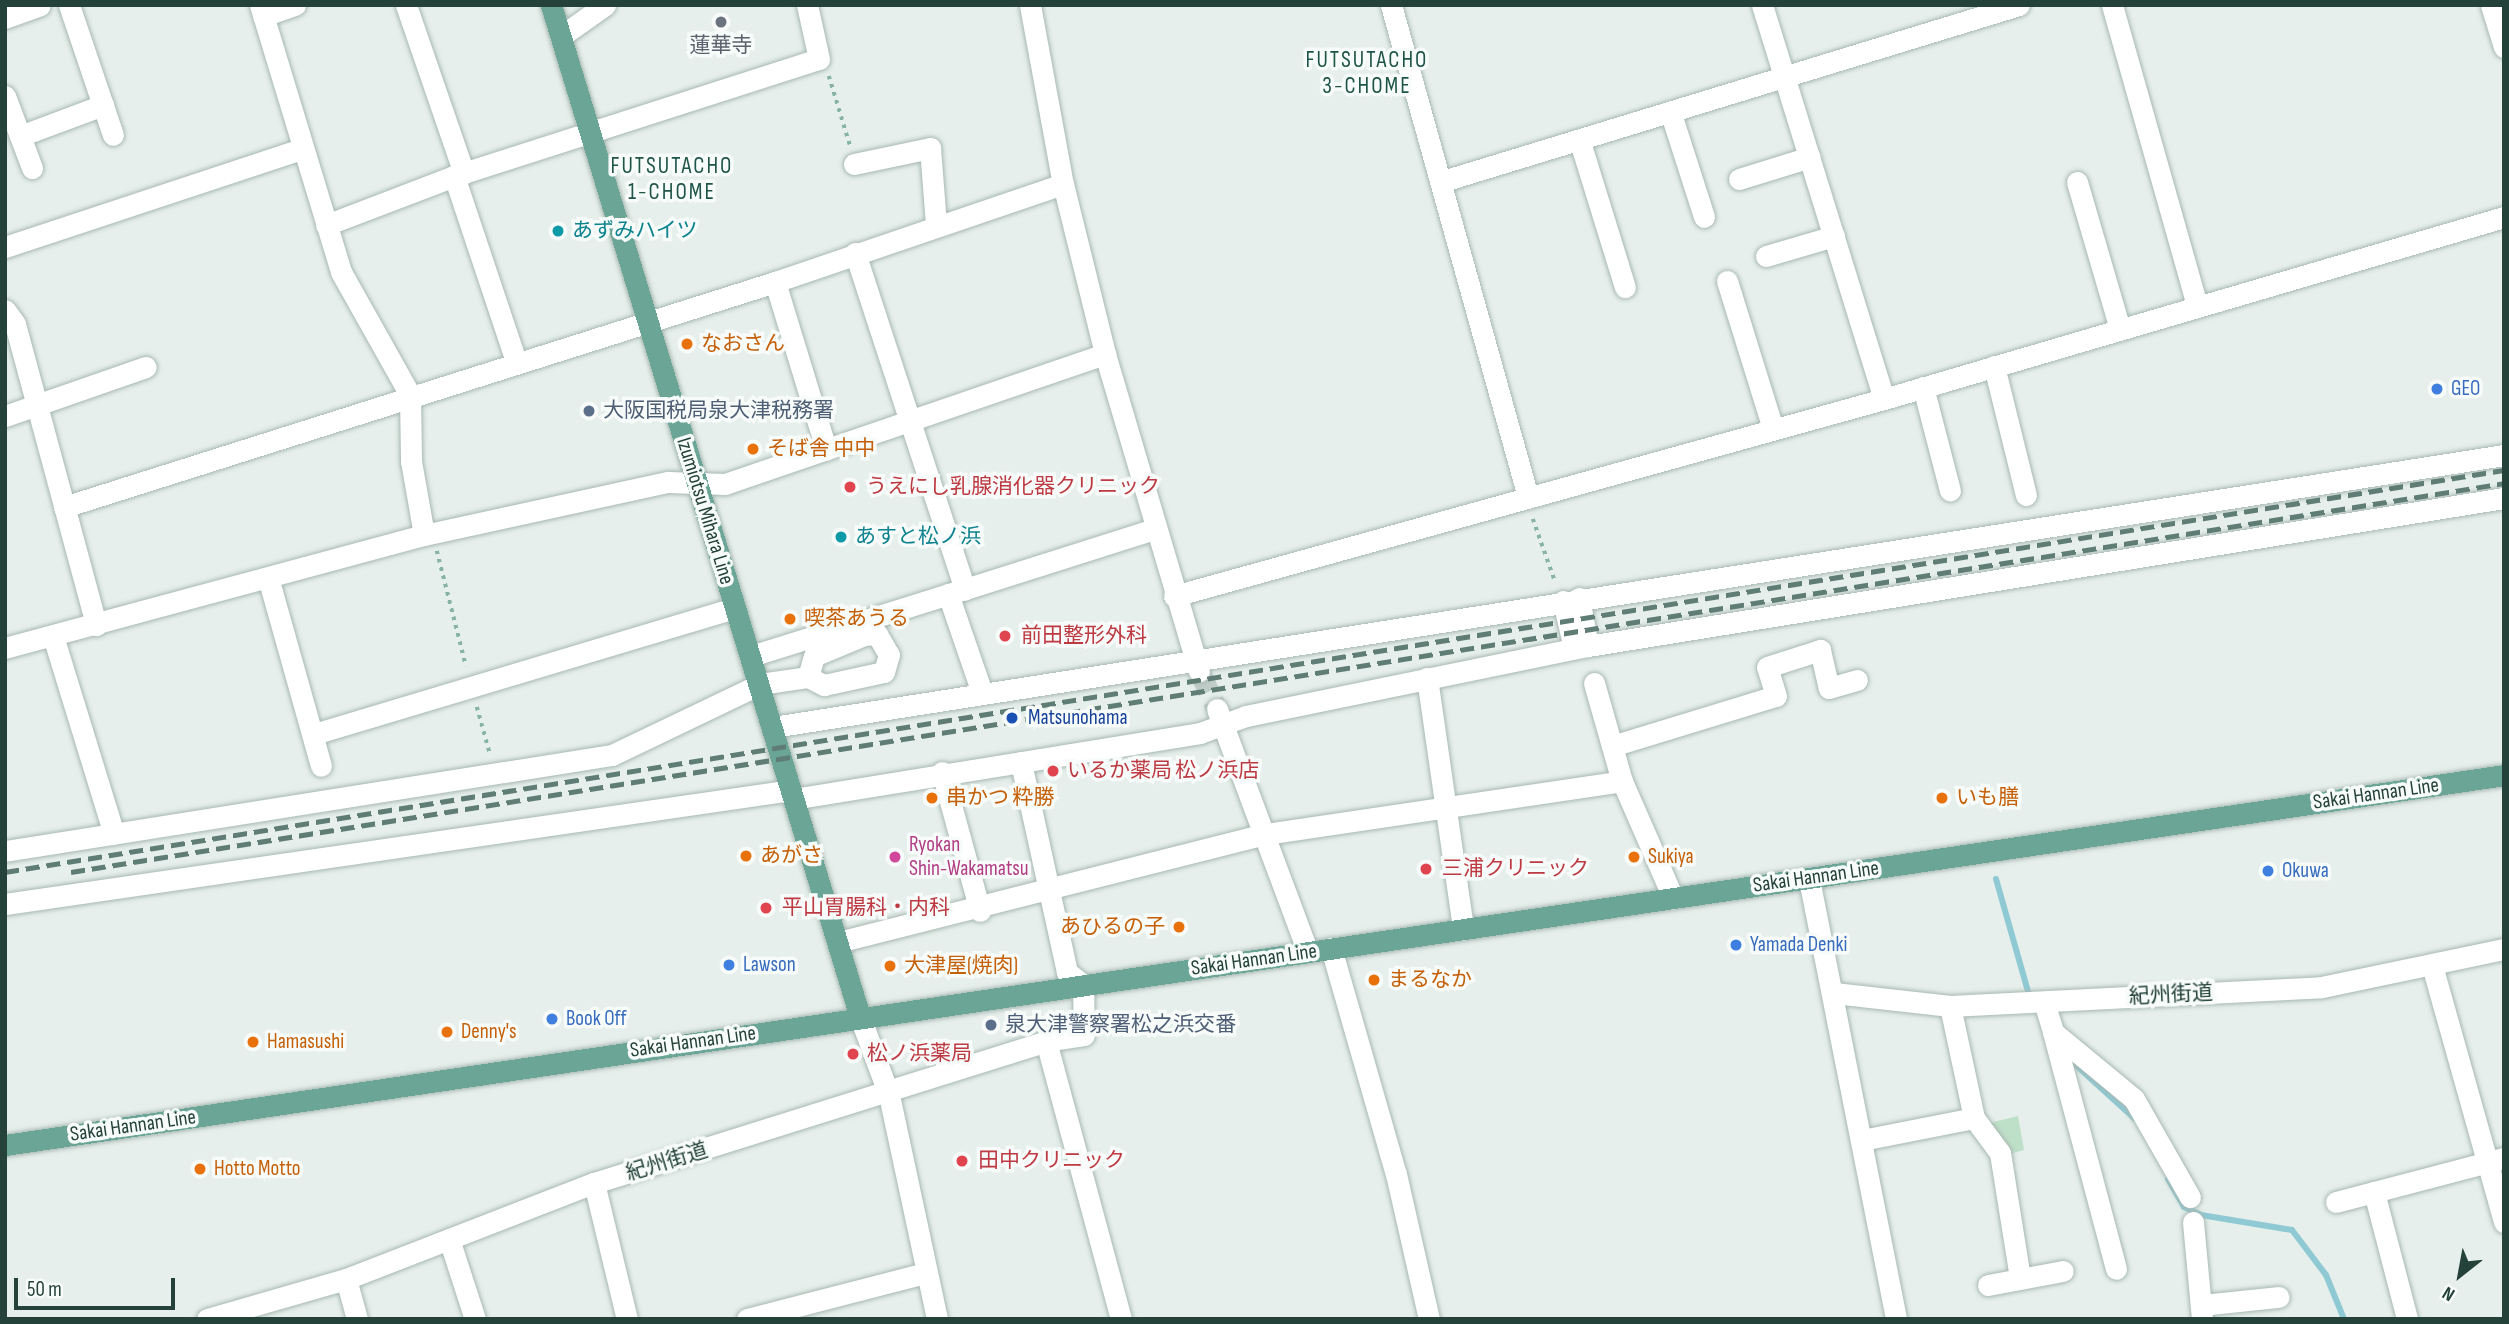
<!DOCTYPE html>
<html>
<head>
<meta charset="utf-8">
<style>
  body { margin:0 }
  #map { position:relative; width:2509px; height:1324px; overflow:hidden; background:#e6efeb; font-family:"Sofia Sans Condensed","Noto Sans JP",sans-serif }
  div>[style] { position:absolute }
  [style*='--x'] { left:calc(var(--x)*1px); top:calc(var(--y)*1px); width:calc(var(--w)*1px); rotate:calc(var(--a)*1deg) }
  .green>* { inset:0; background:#bfe0c8 }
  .stream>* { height:6px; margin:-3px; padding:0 3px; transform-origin:3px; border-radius:3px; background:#8ec9d4 }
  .minor-tunnel>* { height:21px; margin-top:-10.5px; transform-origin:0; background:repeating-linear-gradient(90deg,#bfccc8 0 21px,transparent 0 31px) }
  .path>* { height:3.5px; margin-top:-1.75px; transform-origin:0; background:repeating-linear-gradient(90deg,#86b3a5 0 3.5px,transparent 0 8.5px) }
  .roads { filter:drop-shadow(0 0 2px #a8b8b2) drop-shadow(0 0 2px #a8b8b2) }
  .minor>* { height:21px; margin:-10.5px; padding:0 10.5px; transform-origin:10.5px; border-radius:10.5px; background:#fff }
  .major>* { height:21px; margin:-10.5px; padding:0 10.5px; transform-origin:10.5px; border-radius:10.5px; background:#6aa596 }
  .rail>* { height:5px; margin-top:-2.5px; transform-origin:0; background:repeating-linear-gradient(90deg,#5f7d75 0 14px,transparent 0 21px) }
  .dots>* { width:19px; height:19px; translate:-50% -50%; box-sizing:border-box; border:4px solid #f7fbf9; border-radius:50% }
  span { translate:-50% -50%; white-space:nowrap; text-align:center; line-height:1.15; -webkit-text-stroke:7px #f7fbf9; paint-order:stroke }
  .worship-label { font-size:21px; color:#5b616d }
  .culture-label { font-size:21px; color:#0d838f }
  .left { translate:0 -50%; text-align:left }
  .food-label { font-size:21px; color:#c56008 }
  .right { translate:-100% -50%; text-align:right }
  .shop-label { font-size:21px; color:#366cbe }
  .service-label { font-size:21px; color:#4e5e75 }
  .health-label { font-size:21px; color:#be3a42 }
  .street-label { font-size:21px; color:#24423a }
  .transit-label { font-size:21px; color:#164399 }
  .hotel-label { font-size:21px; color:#b23c85 }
  .neighbourhood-label { font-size:23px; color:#1f5548; letter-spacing:2px }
  .frame { position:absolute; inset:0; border:7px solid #24423a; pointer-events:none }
  .north { position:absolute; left:2425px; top:1240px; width:70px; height:70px; -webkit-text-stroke:5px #f7fbf9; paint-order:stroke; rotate:211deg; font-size:19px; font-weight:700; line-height:28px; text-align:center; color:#24423a }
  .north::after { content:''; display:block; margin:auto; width:24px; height:32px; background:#24423a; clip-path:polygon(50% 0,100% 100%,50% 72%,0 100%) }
  .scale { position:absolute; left:14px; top:1278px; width:161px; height:32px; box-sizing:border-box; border:4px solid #24423a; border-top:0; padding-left:9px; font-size:21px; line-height:24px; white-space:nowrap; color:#24423a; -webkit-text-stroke:5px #f7fbf9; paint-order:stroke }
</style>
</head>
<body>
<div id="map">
  <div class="green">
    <div style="clip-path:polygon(2018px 1116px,2024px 1150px,2006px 1155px,1985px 1124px)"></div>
  </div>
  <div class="stream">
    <div style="--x:1996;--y:879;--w:121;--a:74.1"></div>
    <div style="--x:2067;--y:1057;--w:91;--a:42.3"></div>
    <div style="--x:2168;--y:1179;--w:32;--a:60"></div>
    <div style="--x:2184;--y:1207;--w:19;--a:25"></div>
    <div style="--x:2201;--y:1215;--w:92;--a:9.4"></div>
    <div style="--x:2292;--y:1230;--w:56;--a:52.9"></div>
    <div style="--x:2326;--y:1275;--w:48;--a:67.8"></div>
  </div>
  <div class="minor-tunnel">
    <div style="--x:1200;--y:672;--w:41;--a:65.3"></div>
  </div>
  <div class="path">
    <div style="--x:829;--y:76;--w:72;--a:73.1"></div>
    <div style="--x:1533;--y:519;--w:66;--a:70.5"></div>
    <div style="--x:437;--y:551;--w:119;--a:75.8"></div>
    <div style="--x:477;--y:707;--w:49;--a:74.5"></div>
  </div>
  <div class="roads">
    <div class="minor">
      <div style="--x:69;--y:5;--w:137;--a:71.3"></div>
      <div style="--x:260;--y:5;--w:279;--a:73.1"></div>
      <div style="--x:341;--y:272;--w:141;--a:60.7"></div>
      <div style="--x:410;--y:395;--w:66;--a:89.1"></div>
      <div style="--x:411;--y:461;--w:75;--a:80"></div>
      <div style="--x:406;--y:5;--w:178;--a:71"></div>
      <div style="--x:1030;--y:5;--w:182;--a:79.6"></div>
      <div style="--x:1063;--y:184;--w:175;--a:76.1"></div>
      <div style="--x:1105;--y:354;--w:331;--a:73.5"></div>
      <div style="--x:1391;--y:5;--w:511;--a:74.44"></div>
      <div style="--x:1762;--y:5;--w:412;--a:72.8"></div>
      <div style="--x:2112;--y:5;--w:313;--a:74.2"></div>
      <div style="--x:2491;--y:5;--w:44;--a:72.8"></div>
      <div style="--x:263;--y:16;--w:34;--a:-19"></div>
      <div style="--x:5;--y:18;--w:37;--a:-20"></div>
      <div style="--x:561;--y:36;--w:54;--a:-35.2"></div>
      <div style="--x:5;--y:96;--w:77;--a:69.4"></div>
      <div style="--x:1671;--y:114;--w:108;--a:72.2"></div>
      <div style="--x:20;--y:136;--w:89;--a:-20.5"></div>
      <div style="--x:1580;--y:142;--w:152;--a:72.8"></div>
      <div style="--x:854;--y:164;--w:78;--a:-11.9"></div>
      <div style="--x:930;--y:148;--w:76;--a:85.5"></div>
      <div style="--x:454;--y:176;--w:195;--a:71.5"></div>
      <div style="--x:1739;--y:179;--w:74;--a:-17.2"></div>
      <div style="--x:1443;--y:181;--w:602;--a:-16.99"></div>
      <div style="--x:2077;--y:182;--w:153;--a:73.7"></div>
      <div style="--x:326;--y:225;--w:137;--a:-20.9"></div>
      <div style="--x:454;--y:176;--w:383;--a:-17.8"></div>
      <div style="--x:819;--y:59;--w:55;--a:-102.5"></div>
      <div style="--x:5;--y:247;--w:312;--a:-18.3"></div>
      <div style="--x:855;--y:253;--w:354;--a:71.9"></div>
      <div style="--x:965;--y:589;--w:198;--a:-17.6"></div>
      <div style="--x:1766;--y:256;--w:71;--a:-16.4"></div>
      <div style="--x:1727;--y:281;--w:155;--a:72.7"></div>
      <div style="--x:775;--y:282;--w:175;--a:73"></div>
      <div style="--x:5;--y:310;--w:17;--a:54"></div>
      <div style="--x:15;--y:324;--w:312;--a:74.9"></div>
      <div style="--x:1994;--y:366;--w:133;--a:76.1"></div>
      <div style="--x:1923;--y:387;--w:107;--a:75.4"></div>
      <div style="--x:5;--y:416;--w:149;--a:-19.2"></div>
      <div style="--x:64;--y:507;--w:746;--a:-17.56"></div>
      <div style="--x:775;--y:282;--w:304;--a:-18.8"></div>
      <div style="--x:269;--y:581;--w:192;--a:74.3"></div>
      <div style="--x:948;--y:594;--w:105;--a:71"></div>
      <div style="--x:1174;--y:596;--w:737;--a:-15.51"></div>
      <div style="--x:1884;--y:399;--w:646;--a:-16.36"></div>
      <div style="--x:1579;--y:598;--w:49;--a:79.4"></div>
      <div style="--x:1563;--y:601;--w:48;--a:76.8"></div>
      <div style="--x:53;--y:636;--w:207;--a:72.9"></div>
      <div style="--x:5;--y:648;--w:434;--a:-15.1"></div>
      <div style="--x:424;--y:535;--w:250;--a:-12.3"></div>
      <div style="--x:668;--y:482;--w:57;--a:2"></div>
      <div style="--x:725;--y:484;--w:402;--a:-18.9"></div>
      <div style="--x:751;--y:656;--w:224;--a:-17.4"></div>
      <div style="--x:1427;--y:678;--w:254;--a:81.8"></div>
      <div style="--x:1594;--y:683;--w:102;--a:74.1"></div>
      <div style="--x:1622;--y:781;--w:128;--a:66.4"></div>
      <div style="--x:1217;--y:709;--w:259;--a:69.5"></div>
      <div style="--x:773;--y:727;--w:1752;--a:-8.93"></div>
      <div style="--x:314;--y:734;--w:439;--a:-16.7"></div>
      <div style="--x:1612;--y:746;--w:171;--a:-17"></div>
      <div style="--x:1776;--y:696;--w:30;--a:-107"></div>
      <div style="--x:1767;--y:667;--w:56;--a:-17.8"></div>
      <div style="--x:1820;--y:650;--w:39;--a:77"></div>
      <div style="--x:1829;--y:688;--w:29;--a:-16"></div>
      <div style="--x:942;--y:772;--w:144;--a:74.7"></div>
      <div style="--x:793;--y:799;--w:412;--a:-9.2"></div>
      <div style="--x:1200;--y:733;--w:49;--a:-20.3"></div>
      <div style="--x:1246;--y:716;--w:349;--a:-11.6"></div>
      <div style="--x:1588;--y:646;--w:928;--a:-9.18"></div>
      <div style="--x:5;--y:851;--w:615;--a:-8.99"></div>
      <div style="--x:612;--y:755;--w:164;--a:-25.6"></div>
      <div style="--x:760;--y:684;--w:49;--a:-8.3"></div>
      <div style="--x:808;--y:677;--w:18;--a:27"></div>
      <div style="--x:824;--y:685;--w:61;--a:-12.2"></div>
      <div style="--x:884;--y:672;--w:18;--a:-74"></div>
      <div style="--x:889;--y:655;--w:24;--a:-120"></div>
      <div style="--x:877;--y:634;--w:13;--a:176"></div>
      <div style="--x:864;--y:635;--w:54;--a:157.2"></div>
      <div style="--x:814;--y:656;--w:22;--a:106"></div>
      <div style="--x:1809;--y:879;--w:449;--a:78.8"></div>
      <div style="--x:5;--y:904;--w:794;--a:-8.25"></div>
      <div style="--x:838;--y:942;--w:440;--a:-14.2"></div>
      <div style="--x:1265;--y:834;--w:361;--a:-8.4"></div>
      <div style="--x:1331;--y:948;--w:235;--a:74"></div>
      <div style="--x:1396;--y:1174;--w:149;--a:77.2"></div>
      <div style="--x:2433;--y:969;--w:263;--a:74.3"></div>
      <div style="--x:1834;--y:993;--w:117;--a:6.4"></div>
      <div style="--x:1950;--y:1006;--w:372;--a:-2.9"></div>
      <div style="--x:2322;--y:987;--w:186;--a:-11.8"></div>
      <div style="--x:2044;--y:1002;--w:31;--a:73"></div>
      <div style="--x:2053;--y:1032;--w:105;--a:39.6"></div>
      <div style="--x:2134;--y:1099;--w:113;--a:60.3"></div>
      <div style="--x:1950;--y:1006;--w:115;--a:77.9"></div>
      <div style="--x:1974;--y:1118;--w:44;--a:53.4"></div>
      <div style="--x:2000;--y:1153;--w:127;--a:80.9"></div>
      <div style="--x:860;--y:1017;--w:83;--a:69.6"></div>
      <div style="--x:889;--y:1095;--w:229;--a:77.9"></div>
      <div style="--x:2053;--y:1032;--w:245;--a:75.1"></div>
      <div style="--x:1046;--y:1041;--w:288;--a:74.9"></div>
      <div style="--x:1862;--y:1140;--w:114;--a:-11.1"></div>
      <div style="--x:594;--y:1183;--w:140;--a:76.4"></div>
      <div style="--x:2374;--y:1192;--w:131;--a:75.4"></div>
      <div style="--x:2336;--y:1202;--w:174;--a:-14.7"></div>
      <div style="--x:2193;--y:1222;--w:97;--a:84.7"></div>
      <div style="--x:449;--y:1239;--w:84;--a:72"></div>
      <div style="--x:346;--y:1279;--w:41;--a:74.6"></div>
      <div style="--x:1988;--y:1285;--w:76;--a:-10.6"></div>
      <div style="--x:2201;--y:1305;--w:78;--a:-5.9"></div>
      <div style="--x:207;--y:1319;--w:145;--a:-16.1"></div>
      <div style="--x:346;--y:1279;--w:266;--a:-21.2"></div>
      <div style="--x:594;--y:1183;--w:474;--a:-17.4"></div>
      <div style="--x:1046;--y:1041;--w:38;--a:-9"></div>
      <div style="--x:1084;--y:1035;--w:50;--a:-91.1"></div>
      <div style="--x:1083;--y:985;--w:21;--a:-141"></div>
      <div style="--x:1067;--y:972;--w:215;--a:-102.4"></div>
      <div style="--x:747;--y:1319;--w:184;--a:-14.5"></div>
    </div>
    <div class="major">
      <div style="--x:551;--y:5;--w:1058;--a:73.02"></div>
      <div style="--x:5;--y:1145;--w:2526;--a:-8.42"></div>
    </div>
  </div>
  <div class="rail">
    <div style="--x:5;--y:872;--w:2531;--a:-9.14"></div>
    <div style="--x:71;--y:872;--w:2464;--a:-9.08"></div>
  </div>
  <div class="dots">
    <div style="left:721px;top:22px;background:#6b7280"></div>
    <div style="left:558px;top:231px;background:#0f9aa8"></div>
    <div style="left:687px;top:344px;background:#e8710a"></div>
    <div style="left:2437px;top:389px;background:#3f7fe0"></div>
    <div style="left:589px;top:411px;background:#5c6f8a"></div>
    <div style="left:753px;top:449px;background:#e8710a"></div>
    <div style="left:850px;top:487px;background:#e0444e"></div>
    <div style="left:841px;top:537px;background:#0f9aa8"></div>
    <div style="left:790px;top:619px;background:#e8710a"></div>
    <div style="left:1005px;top:636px;background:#e0444e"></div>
    <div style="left:1012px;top:718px;background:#1a4fb4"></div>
    <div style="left:1053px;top:771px;background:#e0444e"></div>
    <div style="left:932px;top:798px;background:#e8710a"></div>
    <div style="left:1942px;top:798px;background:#e8710a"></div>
    <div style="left:746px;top:856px;background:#e8710a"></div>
    <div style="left:895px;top:857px;background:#d1479c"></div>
    <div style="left:1634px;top:857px;background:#e8710a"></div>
    <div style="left:1426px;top:869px;background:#e0444e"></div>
    <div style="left:2268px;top:871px;background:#3f7fe0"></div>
    <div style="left:766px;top:908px;background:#e0444e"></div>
    <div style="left:1179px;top:927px;background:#e8710a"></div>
    <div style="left:1736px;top:945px;background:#3f7fe0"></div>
    <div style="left:729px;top:965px;background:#3f7fe0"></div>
    <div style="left:890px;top:966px;background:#e8710a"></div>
    <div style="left:1374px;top:980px;background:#e8710a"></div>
    <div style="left:552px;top:1019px;background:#3f7fe0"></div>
    <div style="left:991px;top:1025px;background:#5c6f8a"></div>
    <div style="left:447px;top:1032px;background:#e8710a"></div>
    <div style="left:253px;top:1042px;background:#e8710a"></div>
    <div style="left:853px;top:1054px;background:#e0444e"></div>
    <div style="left:962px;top:1161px;background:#e0444e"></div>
    <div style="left:200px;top:1169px;background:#e8710a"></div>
  </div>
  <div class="worship-label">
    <span style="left:721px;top:46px">蓮華寺</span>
  </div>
  <div class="culture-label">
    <span class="left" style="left:572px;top:231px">あずみハイツ</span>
    <span class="left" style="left:855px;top:537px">あすと松ノ浜</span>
  </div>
  <div class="food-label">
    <span class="left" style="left:701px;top:344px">なおさん</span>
    <span class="left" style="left:767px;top:449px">そば舎 中中</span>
    <span class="left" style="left:804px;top:619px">喫茶あうる</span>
    <span class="left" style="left:946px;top:798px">串かつ 粋勝</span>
    <span class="left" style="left:1956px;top:798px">いも膳</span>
    <span class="left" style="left:760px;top:856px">あがさ</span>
    <span class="left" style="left:1648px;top:857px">Sukiya</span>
    <span class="right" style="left:1165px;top:927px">あひるの子</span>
    <span class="left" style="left:904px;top:966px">大津屋(焼肉)</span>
    <span class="left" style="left:1388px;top:980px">まるなか</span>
    <span class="left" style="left:461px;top:1032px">Denny's</span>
    <span class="left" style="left:267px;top:1042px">Hamasushi</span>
    <span class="left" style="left:214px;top:1169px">Hotto Motto</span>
  </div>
  <div class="shop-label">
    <span class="left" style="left:2451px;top:389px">GEO</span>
    <span class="left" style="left:2282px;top:871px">Okuwa</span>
    <span class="left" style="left:1750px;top:945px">Yamada Denki</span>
    <span class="left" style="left:743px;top:965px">Lawson</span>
    <span class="left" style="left:566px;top:1019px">Book Off</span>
  </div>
  <div class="service-label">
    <span class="left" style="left:603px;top:411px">大阪国税局泉大津税務署</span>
    <span class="left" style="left:1005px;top:1025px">泉大津警察署松之浜交番</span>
  </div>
  <div class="health-label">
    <span class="left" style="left:866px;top:487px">うえにし乳腺消化器クリニック</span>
    <span class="left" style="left:1021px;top:636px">前田整形外科</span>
    <span class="left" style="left:1067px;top:771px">いるか薬局 松ノ浜店</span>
    <span class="left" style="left:1442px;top:869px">三浦クリニック</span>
    <span class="left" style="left:782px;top:908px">平山胃腸科・内科</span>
    <span class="left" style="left:867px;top:1054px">松ノ浜薬局</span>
    <span class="left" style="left:978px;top:1161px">田中クリニック</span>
  </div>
  <div class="street-label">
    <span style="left:705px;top:511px;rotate:73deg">Izumiotsu Mihara Line</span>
    <span style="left:2376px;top:794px;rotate:-8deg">Sakai Hannan Line</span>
    <span style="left:1816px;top:877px;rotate:-8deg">Sakai Hannan Line</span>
    <span style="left:1254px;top:960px;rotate:-8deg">Sakai Hannan Line</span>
    <span style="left:2171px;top:995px;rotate:-3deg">紀州街道</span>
    <span style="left:693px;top:1042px;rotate:-8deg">Sakai Hannan Line</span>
    <span style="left:133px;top:1126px;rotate:-8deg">Sakai Hannan Line</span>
    <span style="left:667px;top:1162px;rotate:-17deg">紀州街道</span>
  </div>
  <div class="transit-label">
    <span class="left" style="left:1028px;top:718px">Matsunohama</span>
  </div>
  <div class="hotel-label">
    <span class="left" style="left:909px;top:857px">Ryokan<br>Shin-Wakamatsu</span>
  </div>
  <div class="neighbourhood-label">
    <span style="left:1367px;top:73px">FUTSUTACHO<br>3-CHOME</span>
    <span style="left:672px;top:179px">FUTSUTACHO<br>1-CHOME</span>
  </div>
  <div class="frame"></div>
  <div class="north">N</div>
  <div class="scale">50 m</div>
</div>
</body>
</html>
